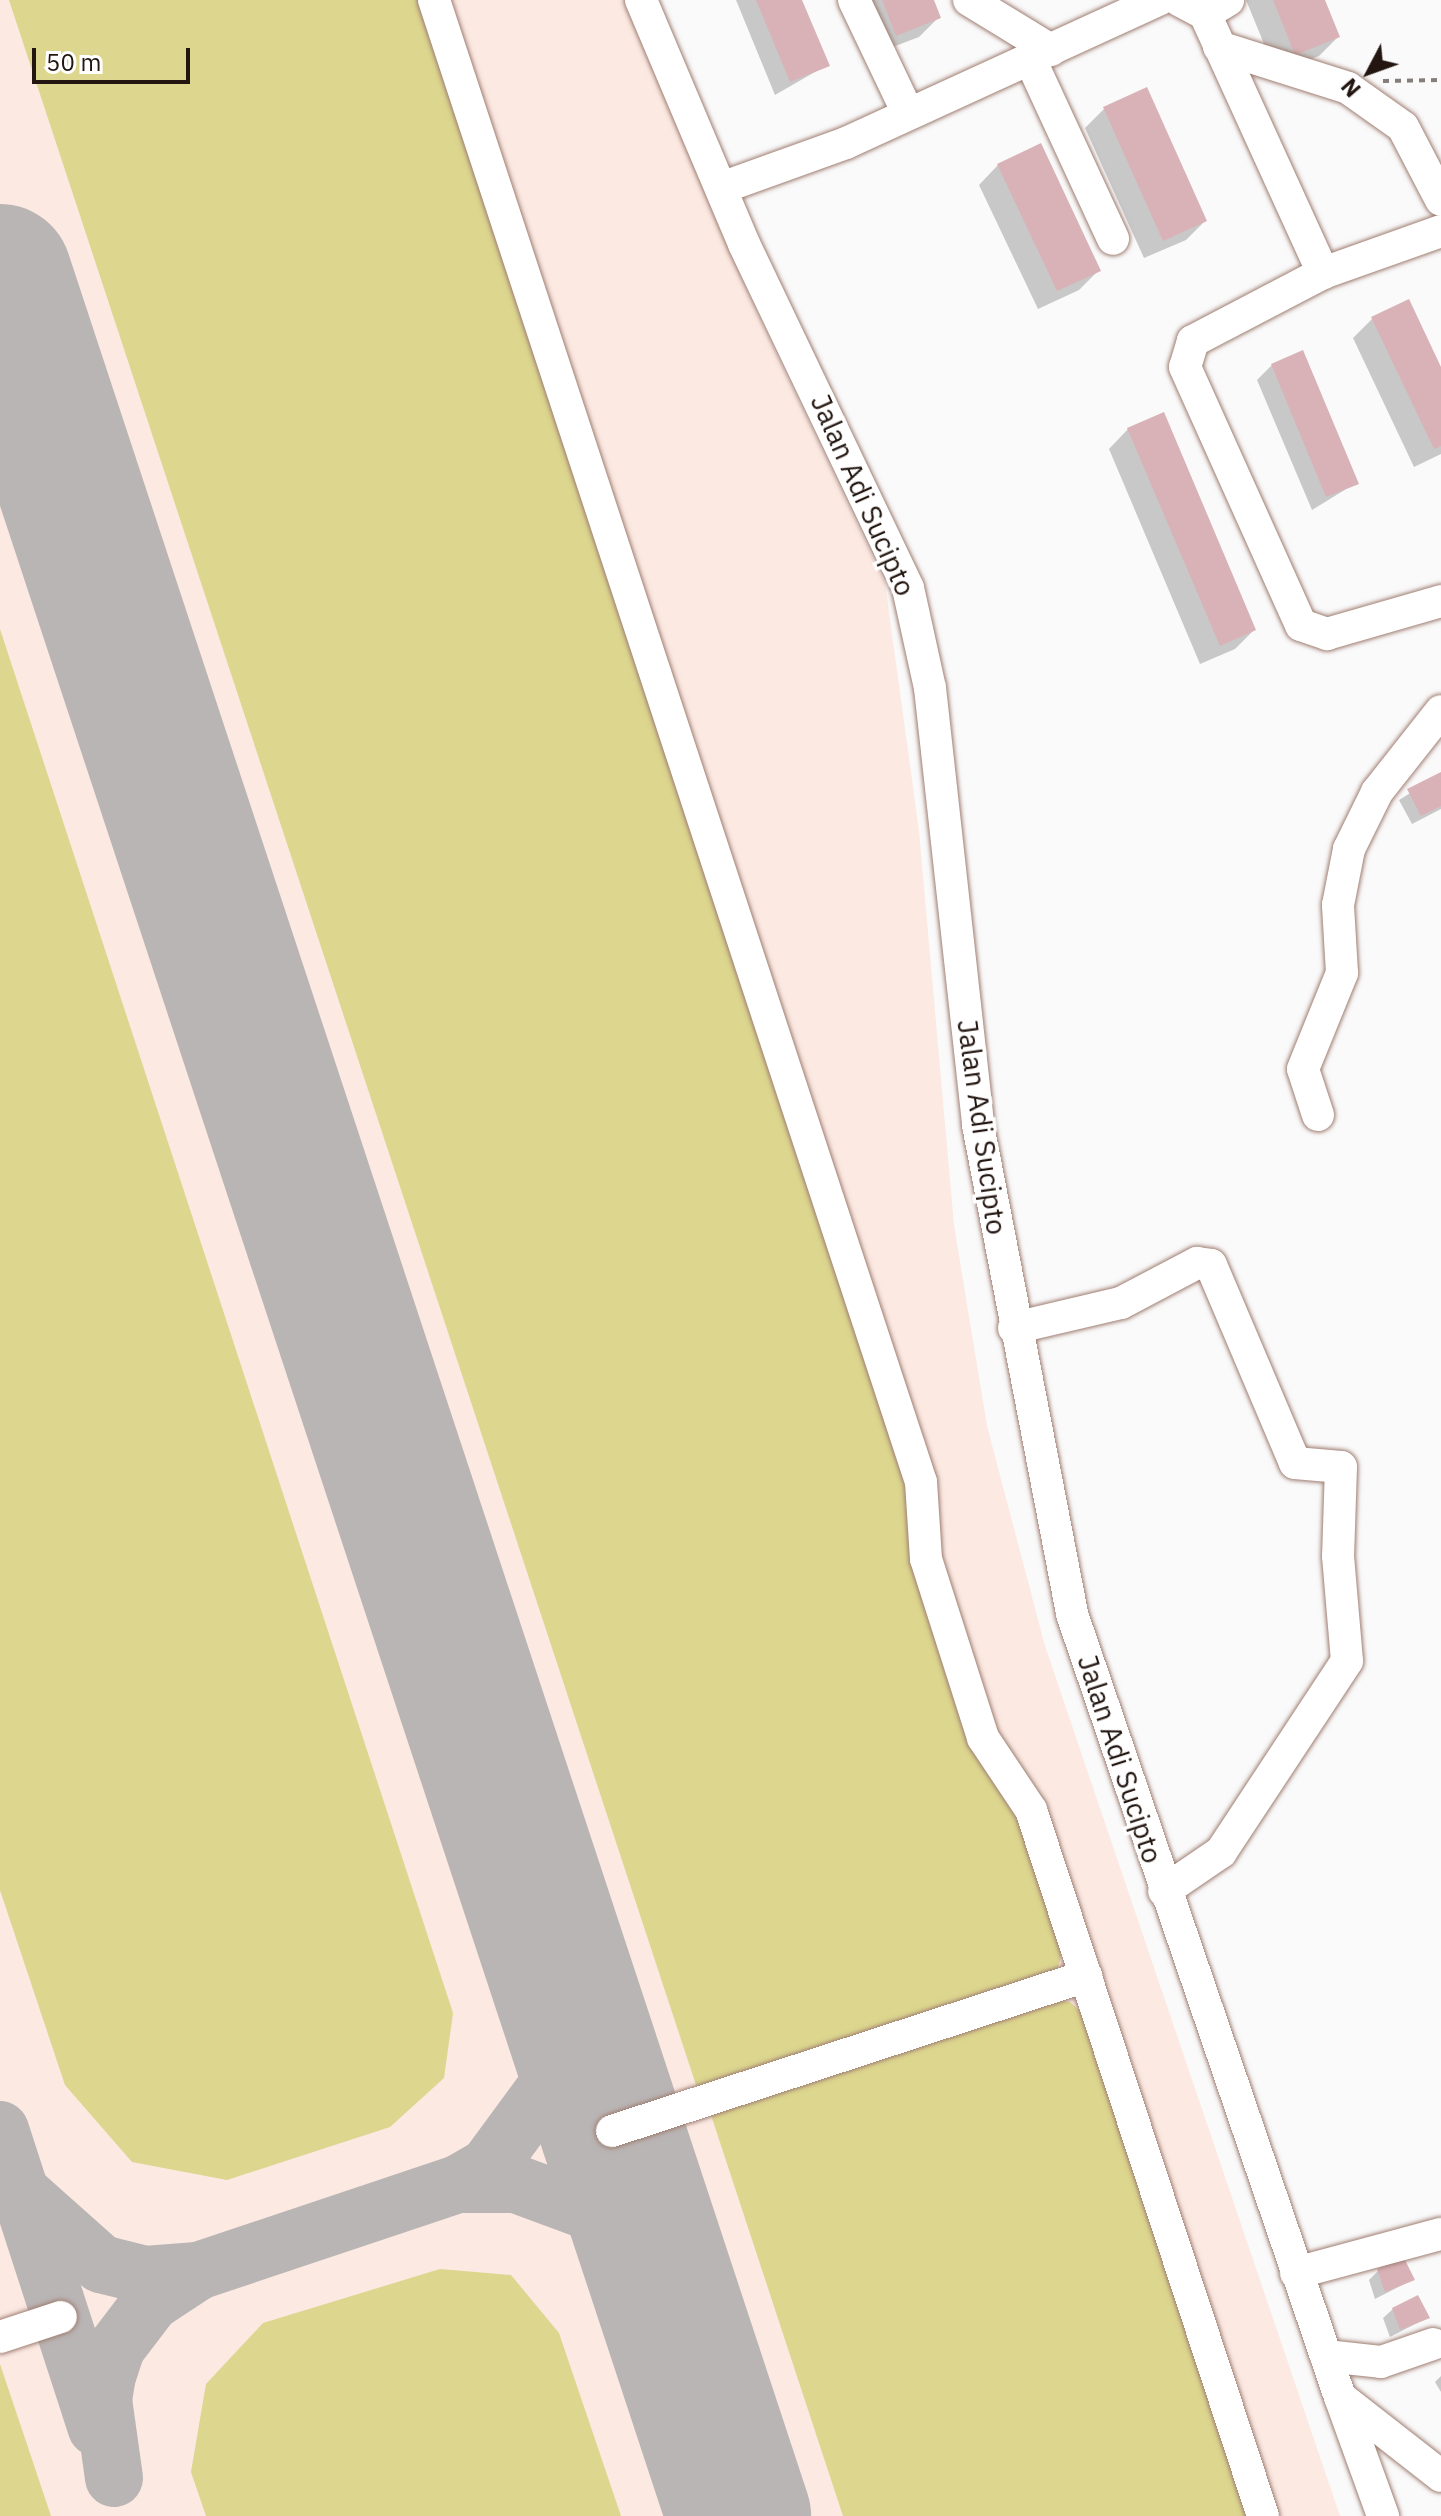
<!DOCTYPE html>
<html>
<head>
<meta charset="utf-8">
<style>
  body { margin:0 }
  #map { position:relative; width:1441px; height:2516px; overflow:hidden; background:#fafafa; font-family:"IBM Plex Sans",sans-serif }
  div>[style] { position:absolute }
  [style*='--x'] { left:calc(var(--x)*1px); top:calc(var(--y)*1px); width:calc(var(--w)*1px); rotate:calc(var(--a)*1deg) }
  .built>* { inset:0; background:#fbe9e2 }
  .green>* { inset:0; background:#dcd68e }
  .shadow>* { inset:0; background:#0003 }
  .taxiway>* { height:58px; margin:-29px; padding:0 29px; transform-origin:29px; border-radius:29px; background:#b9b5b4 }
  .runway>* { height:144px; margin:-72px; padding:0 72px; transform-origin:72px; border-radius:72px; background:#b9b5b4 }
  .building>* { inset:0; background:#d9b2b7 }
  .path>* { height:4px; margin-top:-2px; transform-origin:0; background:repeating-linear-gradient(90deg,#847d7a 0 6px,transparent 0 12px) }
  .roads { filter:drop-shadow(0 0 2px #9f7e72) drop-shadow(0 0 2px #9f7e72) }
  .minor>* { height:32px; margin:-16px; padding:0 16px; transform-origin:16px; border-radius:16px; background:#fff }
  span { translate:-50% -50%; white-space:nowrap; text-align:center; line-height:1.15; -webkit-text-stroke:7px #fff; paint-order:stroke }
  .street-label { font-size:28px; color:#231611 }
  .north { position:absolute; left:1329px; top:32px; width:80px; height:80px; -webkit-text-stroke:6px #fff; paint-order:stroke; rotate:229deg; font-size:22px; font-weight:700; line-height:32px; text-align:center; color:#231611 }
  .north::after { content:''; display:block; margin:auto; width:28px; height:36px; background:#231611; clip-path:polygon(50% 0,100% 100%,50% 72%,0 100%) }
  .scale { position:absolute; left:32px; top:48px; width:158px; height:36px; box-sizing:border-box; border:4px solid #231611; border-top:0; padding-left:10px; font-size:24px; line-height:28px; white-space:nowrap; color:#231611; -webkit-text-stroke:6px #fff; paint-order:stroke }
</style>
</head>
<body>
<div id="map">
  <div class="built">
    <div style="clip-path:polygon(0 0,624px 0,748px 293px,885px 583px,919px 831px,954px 1225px,987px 1426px,1045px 1646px,1340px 2516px,0 2516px)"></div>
  </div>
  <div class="green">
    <div style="clip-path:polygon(9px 0,418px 0,1064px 1944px,1058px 1968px,1039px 1982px,700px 2097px)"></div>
    <div style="clip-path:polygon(0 629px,453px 2013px,444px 2078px,390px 2127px,227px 2180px,132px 2162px,65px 2085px,0 1890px)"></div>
    <div style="clip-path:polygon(1048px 1999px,1070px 2002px,1088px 2019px,1250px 2516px,843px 2516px,710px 2112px)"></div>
    <div style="clip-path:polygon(440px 2269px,511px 2275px,559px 2333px,621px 2516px,206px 2516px,191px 2472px,206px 2384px,263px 2323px)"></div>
    <div style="clip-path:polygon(0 2364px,51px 2516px,0 2516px)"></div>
  </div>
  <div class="shadow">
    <div style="clip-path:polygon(736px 0,800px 0,827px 65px,775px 95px)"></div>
    <div style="clip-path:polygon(855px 0,932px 0,939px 17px,919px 37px,877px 53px)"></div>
    <div style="clip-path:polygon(1246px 0,1323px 0,1338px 37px,1319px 56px,1276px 73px)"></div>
    <div style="clip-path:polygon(1105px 108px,1205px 221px,1186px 240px,1144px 258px,1085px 128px)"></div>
    <div style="clip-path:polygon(998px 165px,1098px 271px,1079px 290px,1038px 309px,979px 185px)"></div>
    <div style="clip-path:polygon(1408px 302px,1441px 371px,1441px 454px,1414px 467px,1353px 338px,1372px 319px)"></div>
    <div style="clip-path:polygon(1272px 365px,1356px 483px,1312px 510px,1257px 380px)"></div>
    <div style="clip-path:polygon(1128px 429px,1254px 630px,1235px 649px,1200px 664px,1109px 449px)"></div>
    <div style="clip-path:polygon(1441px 774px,1441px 809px,1412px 824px,1399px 800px)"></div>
    <div style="clip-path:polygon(1378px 2271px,1412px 2280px,1375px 2299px,1369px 2280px)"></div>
    <div style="clip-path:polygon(1393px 2309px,1427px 2318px,1390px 2337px,1383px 2318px)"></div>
    <div style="clip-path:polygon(1441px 2376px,1441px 2392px,1435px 2382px)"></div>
  </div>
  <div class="taxiway">
    <div style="--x:0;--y:2130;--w:313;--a:72"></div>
    <div style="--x:458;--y:2184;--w:58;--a:0"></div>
    <div style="--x:516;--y:2184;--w:78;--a:20.3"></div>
    <div style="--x:589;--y:2211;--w:32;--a:32"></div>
    <div style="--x:616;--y:2228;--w:67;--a:48.7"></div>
    <div style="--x:25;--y:2196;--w:102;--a:41.8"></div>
    <div style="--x:101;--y:2264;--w:45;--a:14"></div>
    <div style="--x:145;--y:2275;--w:53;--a:-4.3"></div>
    <div style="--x:114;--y:2478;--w:79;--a:-98"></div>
    <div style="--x:103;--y:2400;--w:24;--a:-81"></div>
    <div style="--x:107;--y:2376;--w:29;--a:-72"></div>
    <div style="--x:116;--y:2348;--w:58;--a:-52.7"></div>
    <div style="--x:151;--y:2302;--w:56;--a:-33.4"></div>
    <div style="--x:198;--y:2271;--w:274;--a:-18.5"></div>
    <div style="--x:458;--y:2184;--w:34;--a:-30"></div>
    <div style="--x:488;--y:2167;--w:103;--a:-53.7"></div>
    <div style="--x:549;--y:2084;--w:46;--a:-73.5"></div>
    <div style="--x:562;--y:2040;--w:68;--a:-92.5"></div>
  </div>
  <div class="runway">
    <div style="--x:0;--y:276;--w:2359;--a:71.74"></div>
  </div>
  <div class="building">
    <div style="clip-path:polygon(756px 0,802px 0,830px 66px,790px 82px)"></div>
    <div style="clip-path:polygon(882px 0,934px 0,941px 18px,896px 36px)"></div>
    <div style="clip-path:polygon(1273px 0,1325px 0,1340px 37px,1295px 55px)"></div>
    <div style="clip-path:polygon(1147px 87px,1207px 221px,1163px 241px,1103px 107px)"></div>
    <div style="clip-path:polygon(1041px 143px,1101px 271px,1057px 291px,997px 164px)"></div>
    <div style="clip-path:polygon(1409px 299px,1441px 367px,1441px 446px,1434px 449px,1371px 317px)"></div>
    <div style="clip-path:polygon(1303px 350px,1359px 484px,1326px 497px,1271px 364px)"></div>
    <div style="clip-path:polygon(1164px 412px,1256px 630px,1220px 646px,1127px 428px)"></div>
    <div style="clip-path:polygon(1441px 772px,1441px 806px,1421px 816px,1407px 789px)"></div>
    <div style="clip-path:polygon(1404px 2258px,1415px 2280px,1385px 2292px,1377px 2269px)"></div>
    <div style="clip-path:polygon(1418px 2295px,1430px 2318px,1400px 2330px,1392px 2308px)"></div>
  </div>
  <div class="path">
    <div style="--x:1383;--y:81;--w:58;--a:-1"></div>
  </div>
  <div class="roads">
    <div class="minor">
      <div style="--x:434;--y:0;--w:1560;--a:71.81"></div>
      <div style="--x:921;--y:1482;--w:77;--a:86.3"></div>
      <div style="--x:926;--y:1559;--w:188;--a:72.3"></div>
      <div style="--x:983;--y:1738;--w:87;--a:56.3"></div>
      <div style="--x:1031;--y:1810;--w:743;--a:71.81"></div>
      <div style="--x:641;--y:0;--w:265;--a:67.1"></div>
      <div style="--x:744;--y:244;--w:381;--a:64.5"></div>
      <div style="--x:908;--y:588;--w:102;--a:77.6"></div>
      <div style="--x:930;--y:688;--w:440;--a:83.7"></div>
      <div style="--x:978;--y:1125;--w:498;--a:79.1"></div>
      <div style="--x:1072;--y:1614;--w:828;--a:71.11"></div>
      <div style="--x:1340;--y:2397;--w:128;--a:38"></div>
      <div style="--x:854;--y:0;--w:125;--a:64.5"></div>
      <div style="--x:969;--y:0;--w:96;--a:31.4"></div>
      <div style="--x:1179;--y:0;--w:30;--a:28"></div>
      <div style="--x:1205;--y:14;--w:27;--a:-31"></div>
      <div style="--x:1205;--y:14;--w:285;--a:65.5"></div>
      <div style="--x:1323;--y:273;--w:147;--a:152.4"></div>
      <div style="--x:1193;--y:341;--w:27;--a:107"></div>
      <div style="--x:1185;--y:367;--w:283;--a:65.8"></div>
      <div style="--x:1301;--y:625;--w:28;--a:19"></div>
      <div style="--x:1327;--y:634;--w:119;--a:-16.1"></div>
      <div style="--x:1219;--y:47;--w:135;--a:17.6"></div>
      <div style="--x:1348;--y:88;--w:67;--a:35.3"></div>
      <div style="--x:1403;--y:127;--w:82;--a:62.5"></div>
      <div style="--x:1030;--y:59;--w:198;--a:65.2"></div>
      <div style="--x:721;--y:188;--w:133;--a:-19.8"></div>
      <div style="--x:846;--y:143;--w:344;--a:-24.6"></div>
      <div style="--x:1323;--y:273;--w:125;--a:-19.6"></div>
      <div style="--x:1318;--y:1115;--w:48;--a:-108.1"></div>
      <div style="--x:1303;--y:1069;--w:104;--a:-67.9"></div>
      <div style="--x:1342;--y:973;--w:68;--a:-93.4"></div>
      <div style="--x:1338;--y:905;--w:57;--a:-78.9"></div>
      <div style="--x:1349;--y:849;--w:64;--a:-63.8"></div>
      <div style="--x:1377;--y:792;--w:103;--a:-51.7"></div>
      <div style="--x:1014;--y:1328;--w:110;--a:-13.2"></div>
      <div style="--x:1121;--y:1303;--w:86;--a:-27.8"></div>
      <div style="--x:1197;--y:1263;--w:14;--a:8"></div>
      <div style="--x:1211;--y:1265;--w:215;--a:67"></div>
      <div style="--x:1295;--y:1463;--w:46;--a:5"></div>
      <div style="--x:1341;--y:1467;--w:89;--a:91.9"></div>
      <div style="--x:1338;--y:1556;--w:105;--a:85.1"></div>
      <div style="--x:1347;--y:1661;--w:229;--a:123.4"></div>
      <div style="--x:1221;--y:1852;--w:69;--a:145.6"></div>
      <div style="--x:612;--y:2131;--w:499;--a:-18.1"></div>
      <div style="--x:1296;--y:2273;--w:150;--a:-15.1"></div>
      <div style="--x:0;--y:2337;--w:64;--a:-18.2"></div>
      <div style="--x:1326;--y:2356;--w:55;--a:6.2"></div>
      <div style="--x:1381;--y:2362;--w:55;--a:-19.1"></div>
      <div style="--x:1340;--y:2397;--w:127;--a:70.1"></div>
    </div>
  </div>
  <div class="street-label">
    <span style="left:863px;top:495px;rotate:66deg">Jalan Adi Sucipto</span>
    <span style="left:982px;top:1127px;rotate:82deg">Jalan Adi Sucipto</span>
    <span style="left:1120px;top:1759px;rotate:72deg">Jalan Adi Sucipto</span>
  </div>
  <div class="north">N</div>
  <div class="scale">50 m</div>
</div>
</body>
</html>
